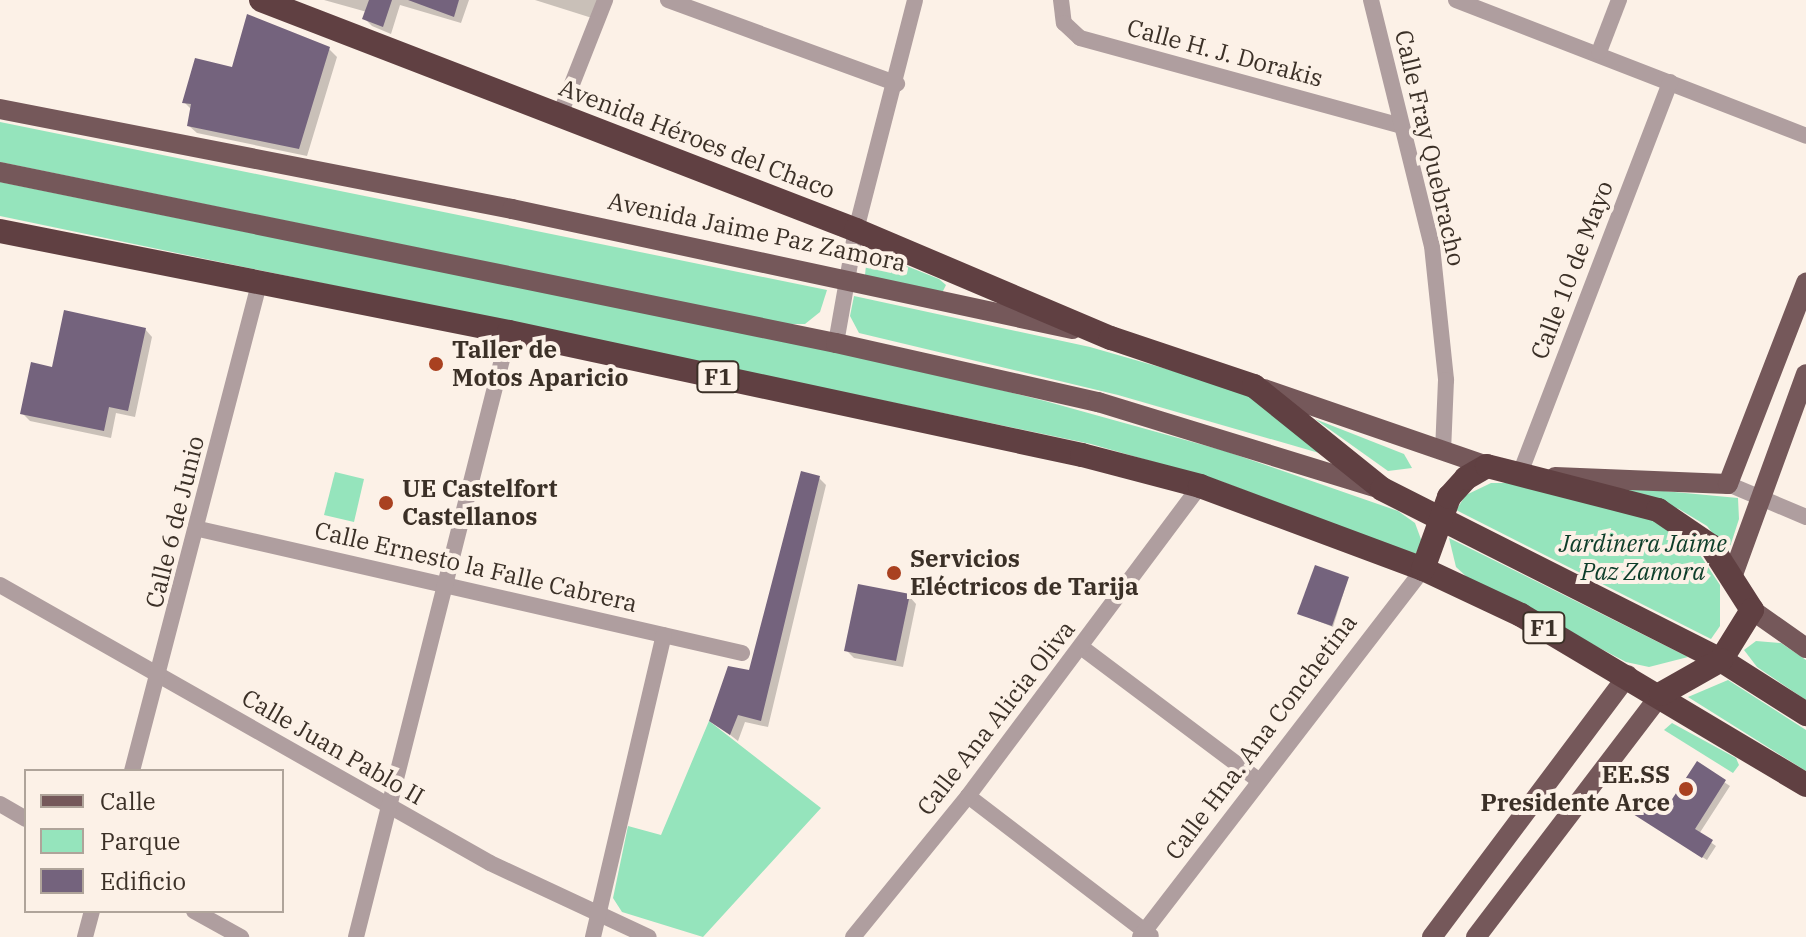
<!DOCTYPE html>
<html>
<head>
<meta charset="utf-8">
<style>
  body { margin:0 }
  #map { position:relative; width:1806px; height:937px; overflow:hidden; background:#fcf1e7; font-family:"IBM Plex Serif",serif }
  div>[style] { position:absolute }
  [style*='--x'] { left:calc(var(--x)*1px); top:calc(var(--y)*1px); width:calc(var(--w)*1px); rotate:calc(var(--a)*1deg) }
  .green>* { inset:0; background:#95e4bc }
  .shadow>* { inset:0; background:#0003 }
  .building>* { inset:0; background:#74637d }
  .minor>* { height:16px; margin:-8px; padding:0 8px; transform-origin:8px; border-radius:8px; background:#af9e9f }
  .major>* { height:20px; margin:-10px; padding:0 10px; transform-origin:10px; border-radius:10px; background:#75585a }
  .highway>* { height:24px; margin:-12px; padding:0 12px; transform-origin:12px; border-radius:12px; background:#604042 }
  .dots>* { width:22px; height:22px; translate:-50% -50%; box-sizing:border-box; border:4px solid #fcf1e7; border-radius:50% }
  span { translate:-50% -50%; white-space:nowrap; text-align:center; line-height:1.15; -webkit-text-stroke:8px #fcf1e7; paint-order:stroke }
  .shield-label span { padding:2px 6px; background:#fcf1e7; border:2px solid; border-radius:6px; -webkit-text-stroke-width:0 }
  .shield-label { font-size:22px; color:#3b3027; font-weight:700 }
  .street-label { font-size:24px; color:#3b3027 }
  .poi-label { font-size:24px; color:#3b3027; font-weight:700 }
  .left { translate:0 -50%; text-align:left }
  .right { translate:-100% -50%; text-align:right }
  .park-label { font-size:24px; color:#0d3d29; font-style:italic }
  .legend { position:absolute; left:24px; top:769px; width:260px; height:144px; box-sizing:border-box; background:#fcf1e7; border:2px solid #afa49a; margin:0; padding:10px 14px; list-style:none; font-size:24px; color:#3b3027 }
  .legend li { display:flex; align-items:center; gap:16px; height:40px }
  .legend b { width:40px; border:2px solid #afa49a }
</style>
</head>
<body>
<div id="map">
  <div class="green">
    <div style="clip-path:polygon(0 122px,827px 290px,820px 312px,805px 324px,788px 324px,0 162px)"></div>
    <div style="clip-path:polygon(0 182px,898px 364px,1045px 401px,1225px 451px,1398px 511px,1415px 523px,1422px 542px,1415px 555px,1220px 481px,1091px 444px,0 216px)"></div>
    <div style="clip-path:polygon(874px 253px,939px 279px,946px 285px,942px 293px,865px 275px,867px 256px)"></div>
    <div style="clip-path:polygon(854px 296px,1090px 347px,1243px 391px,1326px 455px,1118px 395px,859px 333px,850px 316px)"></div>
    <div style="clip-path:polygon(1315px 419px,1404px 454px,1412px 468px,1388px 471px)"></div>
    <div style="clip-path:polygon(335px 472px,364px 479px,354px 522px,324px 515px)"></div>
    <div style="clip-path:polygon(1491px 483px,1511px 483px,1658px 521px,1690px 540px,1720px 585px,1720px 626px,1711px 639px,1456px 510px,1466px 495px)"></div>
    <div style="clip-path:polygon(1611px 486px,1738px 498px,1739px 519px,1728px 553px,1707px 526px,1679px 509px)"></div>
    <div style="clip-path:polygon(1449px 538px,1688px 657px,1649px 667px,1626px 662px,1469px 579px,1456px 567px)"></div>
    <div style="clip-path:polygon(1756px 641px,1781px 643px,1806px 660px,1806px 700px,1757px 667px,1744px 650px)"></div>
    <div style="clip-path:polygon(1728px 680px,1806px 730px,1806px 771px,1688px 697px)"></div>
    <div style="clip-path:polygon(709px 721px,821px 808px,703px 937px,622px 912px,613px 898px,628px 826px,661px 835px)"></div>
    <div style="clip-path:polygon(1672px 723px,1736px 758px,1739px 765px,1733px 773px,1664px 730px)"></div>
  </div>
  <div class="shadow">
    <div style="clip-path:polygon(324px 0,469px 0,461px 23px,400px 5px,391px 34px,372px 26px,364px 18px,367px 12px)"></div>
    <div style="clip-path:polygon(535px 0,599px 0,592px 18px)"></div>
    <div style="clip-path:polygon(329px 49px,337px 57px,307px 156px,197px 133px,189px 126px,192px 110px,185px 103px,234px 69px)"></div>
    <div style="clip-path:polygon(145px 329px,152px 337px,135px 417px,116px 413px,111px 438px,30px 421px,22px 413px,54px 369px)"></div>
    <div style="clip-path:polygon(818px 477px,826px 485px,768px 727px,745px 722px,738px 741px,711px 720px,750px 672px)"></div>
    <div style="clip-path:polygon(1348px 578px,1333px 627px,1300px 614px)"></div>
    <div style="clip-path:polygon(909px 596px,916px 604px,903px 667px,854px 658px,846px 650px)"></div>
    <div style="clip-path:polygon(1697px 764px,1730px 786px,1699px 834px,1716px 846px,1707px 860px,1635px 814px,1665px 813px)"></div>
  </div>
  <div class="building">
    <div style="clip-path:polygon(369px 0,392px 0,383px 27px,362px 19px)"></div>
    <div style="clip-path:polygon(408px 0,459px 0,454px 17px)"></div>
    <div style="clip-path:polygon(247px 14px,330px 47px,299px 149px,187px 126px,191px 104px,182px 103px,195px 58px,232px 67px)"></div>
    <div style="clip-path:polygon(64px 310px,146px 328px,128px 411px,109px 407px,104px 431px,20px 414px,31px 362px,52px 367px)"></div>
    <div style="clip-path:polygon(801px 471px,820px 476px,761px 721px,738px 715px,730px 735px,709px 721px,728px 666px,749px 670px)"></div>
    <div style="clip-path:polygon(1315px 565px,1349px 577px,1332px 626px,1297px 614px)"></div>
    <div style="clip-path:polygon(858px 584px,910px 594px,896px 661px,844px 651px)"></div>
    <div style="clip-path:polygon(1697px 761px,1726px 780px,1695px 829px,1713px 840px,1702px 858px,1633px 814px,1644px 797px,1665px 810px)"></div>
  </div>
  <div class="minor">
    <div style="--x:668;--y:0;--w:244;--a:20.1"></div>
    <div style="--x:1061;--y:0;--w:23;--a:83"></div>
    <div style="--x:1064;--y:23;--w:22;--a:43"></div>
    <div style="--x:1080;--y:38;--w:333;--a:15.3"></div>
    <div style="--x:1371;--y:0;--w:253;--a:76.1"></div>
    <div style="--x:1432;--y:246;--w:135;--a:84"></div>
    <div style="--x:1446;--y:380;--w:72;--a:92.4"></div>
    <div style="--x:1456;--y:0;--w:375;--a:21.2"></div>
    <div style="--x:1599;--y:52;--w:56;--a:-69"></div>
    <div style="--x:559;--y:117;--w:126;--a:-68.5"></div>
    <div style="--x:836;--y:343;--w:115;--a:-80"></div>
    <div style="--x:856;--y:230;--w:237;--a:-75.6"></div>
    <div style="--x:1519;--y:476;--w:422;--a:-69"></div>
    <div style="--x:1728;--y:484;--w:85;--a:22.9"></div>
    <div style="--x:199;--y:529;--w:557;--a:12.86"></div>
    <div style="--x:0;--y:585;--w:563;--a:29.57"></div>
    <div style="--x:490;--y:863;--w:175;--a:25"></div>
    <div style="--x:1081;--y:647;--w:220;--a:36.9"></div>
    <div style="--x:132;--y:771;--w:503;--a:-75.38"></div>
    <div style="--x:968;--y:796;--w:230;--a:37.4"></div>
    <div style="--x:0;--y:804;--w:30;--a:30"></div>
    <div style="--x:194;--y:911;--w:54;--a:29"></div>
    <div style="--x:85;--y:937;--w:27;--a:-75"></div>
    <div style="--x:356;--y:937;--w:624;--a:-75.81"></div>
    <div style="--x:593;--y:937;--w:310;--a:-76.8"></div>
    <div style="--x:853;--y:937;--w:182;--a:-50.8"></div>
    <div style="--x:968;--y:796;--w:387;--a:-53.2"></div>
    <div style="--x:1140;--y:937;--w:464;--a:-52.4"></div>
  </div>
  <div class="major">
    <div style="--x:0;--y:109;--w:522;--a:11.05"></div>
    <div style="--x:512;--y:209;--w:573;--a:12.09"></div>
    <div style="--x:0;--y:172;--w:853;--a:11.56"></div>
    <div style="--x:836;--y:343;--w:269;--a:12.7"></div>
    <div style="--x:1098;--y:402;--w:289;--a:17.1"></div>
    <div style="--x:1264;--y:389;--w:236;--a:19"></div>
    <div style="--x:1555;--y:477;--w:173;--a:2.3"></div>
    <div style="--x:1728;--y:484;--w:216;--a:-68.8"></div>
    <div style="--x:1731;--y:580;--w:219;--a:-70"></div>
    <div style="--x:1752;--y:610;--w:66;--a:35.1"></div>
    <div style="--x:1432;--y:937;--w:327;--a:-53.2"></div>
    <div style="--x:1476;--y:937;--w:305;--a:-52.7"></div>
  </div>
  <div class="highway">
    <div style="--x:261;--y:0;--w:638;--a:21.13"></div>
    <div style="--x:856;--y:230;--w:277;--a:23"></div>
    <div style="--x:1111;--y:338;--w:151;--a:18.6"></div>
    <div style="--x:1254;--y:386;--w:164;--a:38.8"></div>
    <div style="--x:1382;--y:489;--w:380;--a:26.8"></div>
    <div style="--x:1721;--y:660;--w:101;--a:32.4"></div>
    <div style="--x:0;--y:231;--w:519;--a:11.22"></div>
    <div style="--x:509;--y:332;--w:586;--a:12.12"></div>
    <div style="--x:1082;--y:455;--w:122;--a:14.7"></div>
    <div style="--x:1200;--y:486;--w:238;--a:20.4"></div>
    <div style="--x:1423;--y:569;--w:108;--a:25.1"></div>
    <div style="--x:1521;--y:615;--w:332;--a:30.8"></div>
    <div style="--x:1423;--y:569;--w:77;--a:-70.1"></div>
    <div style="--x:1449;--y:497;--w:25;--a:-48"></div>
    <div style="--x:1466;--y:478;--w:24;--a:-30"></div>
    <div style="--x:1487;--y:466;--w:177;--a:14.4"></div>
    <div style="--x:1658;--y:510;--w:64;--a:34.2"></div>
    <div style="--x:1711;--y:546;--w:76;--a:57.4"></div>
    <div style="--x:1752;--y:610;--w:59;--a:121.8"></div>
    <div style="--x:1721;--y:660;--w:69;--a:150.5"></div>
  </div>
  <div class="dots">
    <div style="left:436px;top:364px;background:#a94120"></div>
    <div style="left:386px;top:503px;background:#a94120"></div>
    <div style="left:894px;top:573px;background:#a94120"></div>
    <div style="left:1686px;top:789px;background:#a94120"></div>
  </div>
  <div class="shield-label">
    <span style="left:718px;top:377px">F1</span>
    <span style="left:1544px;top:628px">F1</span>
  </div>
  <div class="street-label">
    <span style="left:1225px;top:53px;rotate:15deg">Calle H. J. Dorakis</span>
    <span style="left:697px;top:139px;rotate:21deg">Avenida Héroes del Chaco</span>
    <span style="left:1430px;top:148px;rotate:77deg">Calle Fray Quebracho</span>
    <span style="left:757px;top:232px;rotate:12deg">Avenida Jaime Paz Zamora</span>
    <span style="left:1572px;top:270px;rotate:-69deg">Calle 10 de Mayo</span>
    <span style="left:175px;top:522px;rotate:-76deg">Calle 6 de Junio</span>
    <span style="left:476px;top:567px;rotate:13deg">Calle Ernesto la Falle Cabrera</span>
    <span style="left:996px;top:718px;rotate:-52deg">Calle Ana Alicia Oliva</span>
    <span style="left:1261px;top:737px;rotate:-53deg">Calle Hna. Ana Conchetina</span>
    <span style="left:333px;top:747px;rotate:30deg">Calle Juan Pablo II</span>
  </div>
  <div class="poi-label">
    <span class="left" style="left:452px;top:364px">Taller de<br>Motos Aparicio</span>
    <span class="left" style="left:402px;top:503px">UE Castelfort<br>Castellanos</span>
    <span class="left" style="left:910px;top:573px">Servicios<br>Eléctricos de Tarija</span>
    <span class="right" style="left:1670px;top:789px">EE.SS<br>Presidente Arce</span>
  </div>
  <div class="park-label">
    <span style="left:1643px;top:558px">Jardinera Jaime<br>Paz Zamora</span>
  </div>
  <ul class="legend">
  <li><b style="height:10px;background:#75585a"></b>Calle</li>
  <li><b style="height:22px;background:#95e4bc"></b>Parque</li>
  <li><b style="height:22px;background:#74637d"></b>Edificio</li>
  </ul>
</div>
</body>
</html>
